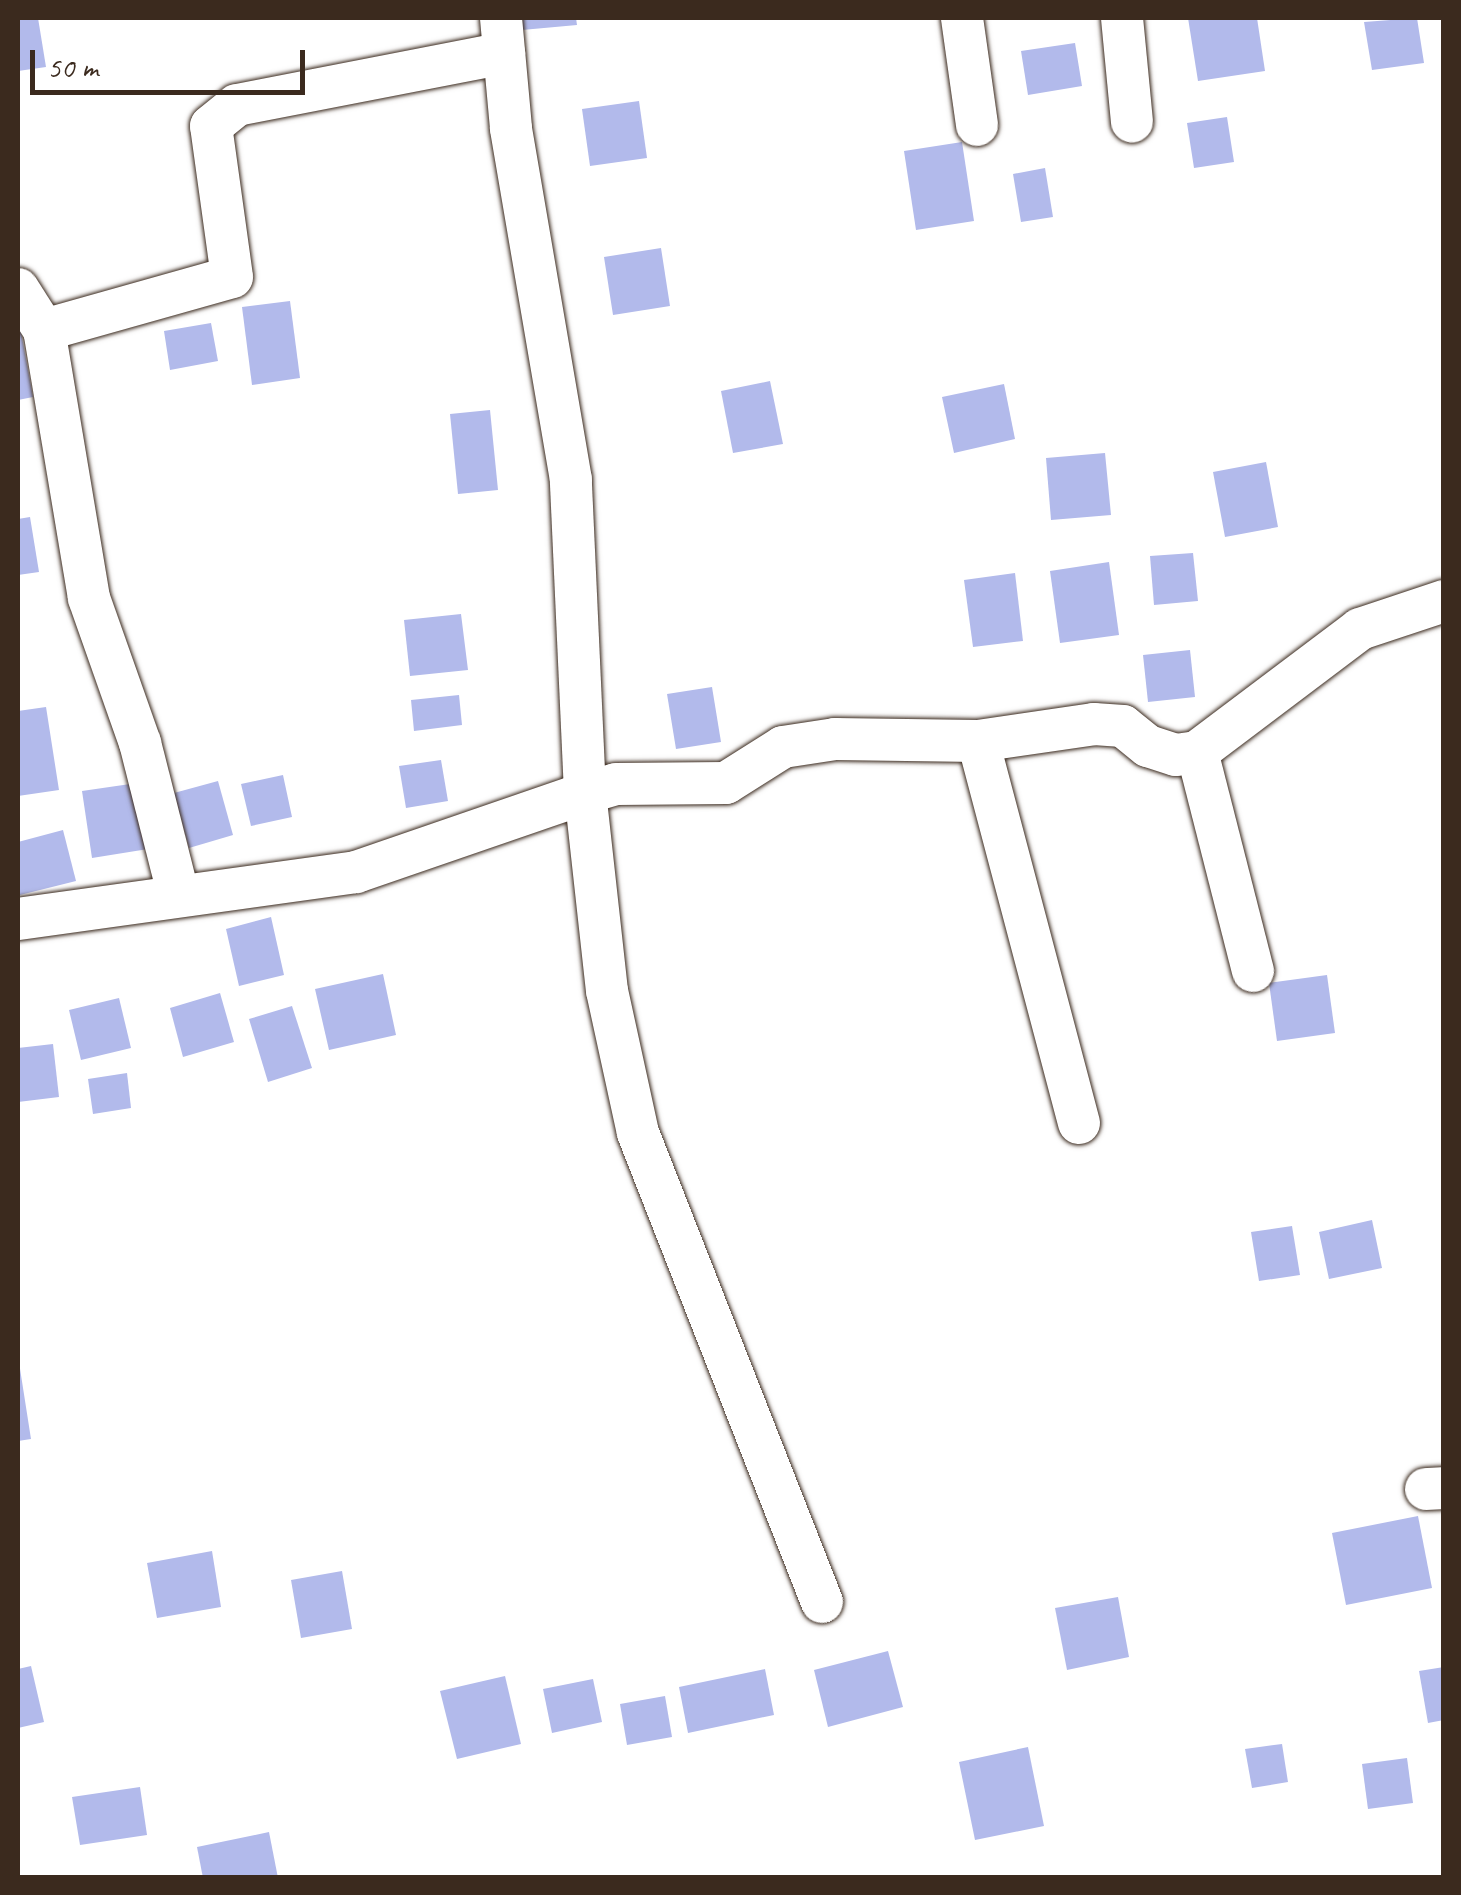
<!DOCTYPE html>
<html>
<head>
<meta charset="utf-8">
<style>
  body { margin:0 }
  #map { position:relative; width:1461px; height:1895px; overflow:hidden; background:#fff; font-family:Caveat,sans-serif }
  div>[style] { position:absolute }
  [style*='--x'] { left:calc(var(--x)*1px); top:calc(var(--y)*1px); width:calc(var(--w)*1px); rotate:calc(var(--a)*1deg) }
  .building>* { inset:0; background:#b2baeb }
  .roads { filter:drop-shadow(0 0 2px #3b2a1e) drop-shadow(0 0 2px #3b2a1e) }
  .minor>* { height:42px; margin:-21px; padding:0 21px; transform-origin:21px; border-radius:21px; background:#fff }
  span { translate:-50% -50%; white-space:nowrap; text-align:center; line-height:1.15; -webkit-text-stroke:8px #fff; paint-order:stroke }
  .frame { position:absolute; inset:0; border:20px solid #3b2a1e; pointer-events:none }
  .scale { position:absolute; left:30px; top:50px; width:275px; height:45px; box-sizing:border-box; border:5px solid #3b2a1e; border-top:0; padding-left:12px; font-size:30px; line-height:35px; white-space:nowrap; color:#3b2a1e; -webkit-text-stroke:8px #fff; paint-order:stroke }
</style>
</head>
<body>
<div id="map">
  <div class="building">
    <div style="clip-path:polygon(18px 18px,38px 18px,46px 67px,18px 71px)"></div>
    <div style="clip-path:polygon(521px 18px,576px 18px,577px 25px,522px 30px)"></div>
    <div style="clip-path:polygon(1188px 18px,1257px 18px,1265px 71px,1198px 81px)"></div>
    <div style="clip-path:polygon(1417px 18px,1424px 63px,1372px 70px,1364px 22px)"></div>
    <div style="clip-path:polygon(1075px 43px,1082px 86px,1028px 95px,1021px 51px)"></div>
    <div style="clip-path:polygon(639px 101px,647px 158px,590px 166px,582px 109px)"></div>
    <div style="clip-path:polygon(1227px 117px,1234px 162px,1194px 168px,1187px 123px)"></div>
    <div style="clip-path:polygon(962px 142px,974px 221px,916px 230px,904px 151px)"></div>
    <div style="clip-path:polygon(1045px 168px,1053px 217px,1021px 222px,1013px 174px)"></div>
    <div style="clip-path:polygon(661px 248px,670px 306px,613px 315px,604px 257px)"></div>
    <div style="clip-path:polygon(290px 301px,300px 378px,252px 385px,242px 307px)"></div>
    <div style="clip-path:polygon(19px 321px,33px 397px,18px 400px,18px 322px)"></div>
    <div style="clip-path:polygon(211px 323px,218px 361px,170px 370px,164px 331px)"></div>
    <div style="clip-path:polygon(770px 381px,783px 444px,733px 453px,721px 391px)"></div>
    <div style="clip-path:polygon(1004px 384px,1015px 439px,954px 453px,942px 397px)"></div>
    <div style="clip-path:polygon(490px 410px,498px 490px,458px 494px,450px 414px)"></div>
    <div style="clip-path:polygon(1105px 453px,1111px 515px,1051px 520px,1046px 458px)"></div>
    <div style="clip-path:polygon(1266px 462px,1278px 527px,1225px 537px,1213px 472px)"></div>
    <div style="clip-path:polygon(30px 517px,39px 572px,18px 575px,18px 519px)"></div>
    <div style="clip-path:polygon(1193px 553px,1198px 601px,1154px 605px,1150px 556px)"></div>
    <div style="clip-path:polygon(1109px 562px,1119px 635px,1060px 643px,1050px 571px)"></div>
    <div style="clip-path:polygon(1015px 573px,1023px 641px,973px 647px,964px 580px)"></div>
    <div style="clip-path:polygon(461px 614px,468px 670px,410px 676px,404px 620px)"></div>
    <div style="clip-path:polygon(1190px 650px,1195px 697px,1148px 702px,1143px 655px)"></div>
    <div style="clip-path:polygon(712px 687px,721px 742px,676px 749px,667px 694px)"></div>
    <div style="clip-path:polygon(459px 695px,462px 725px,414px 731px,411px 700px)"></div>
    <div style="clip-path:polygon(46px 707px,59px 790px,18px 796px,18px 711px)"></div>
    <div style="clip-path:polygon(441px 760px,448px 801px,406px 808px,399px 766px)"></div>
    <div style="clip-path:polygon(283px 775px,292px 817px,251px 826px,241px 784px)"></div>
    <div style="clip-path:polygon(218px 781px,233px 835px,189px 848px,174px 793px)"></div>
    <div style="clip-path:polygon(137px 783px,148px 849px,92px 858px,82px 791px)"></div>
    <div style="clip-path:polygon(63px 830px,76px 881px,20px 895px,18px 842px)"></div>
    <div style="clip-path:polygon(271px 917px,284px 975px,239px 986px,226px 929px)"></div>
    <div style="clip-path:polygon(383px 974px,396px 1035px,329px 1050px,315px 989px)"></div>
    <div style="clip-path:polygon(1327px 975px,1335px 1033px,1277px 1041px,1269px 983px)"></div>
    <div style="clip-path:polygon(220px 993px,234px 1042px,183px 1057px,170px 1008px)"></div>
    <div style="clip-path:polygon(119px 998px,131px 1048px,81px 1060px,69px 1010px)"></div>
    <div style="clip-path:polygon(292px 1006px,312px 1068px,268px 1082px,249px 1019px)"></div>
    <div style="clip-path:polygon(53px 1044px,59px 1097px,18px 1102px,18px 1048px)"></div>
    <div style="clip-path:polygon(127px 1073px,131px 1108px,93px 1114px,88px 1079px)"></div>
    <div style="clip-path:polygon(1372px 1220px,1382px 1268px,1329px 1279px,1319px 1232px)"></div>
    <div style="clip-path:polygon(1292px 1226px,1300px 1275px,1259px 1281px,1251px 1232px)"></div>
    <div style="clip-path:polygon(18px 1356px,31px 1439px,18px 1441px)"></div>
    <div style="clip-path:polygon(1418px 1516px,1432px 1588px,1346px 1605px,1332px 1533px)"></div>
    <div style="clip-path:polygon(212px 1551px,221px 1607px,157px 1618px,147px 1563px)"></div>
    <div style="clip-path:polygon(342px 1571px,352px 1629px,301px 1638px,291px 1580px)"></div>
    <div style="clip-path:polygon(1118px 1597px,1129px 1657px,1067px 1670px,1055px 1608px)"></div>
    <div style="clip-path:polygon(888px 1651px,903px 1707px,828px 1727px,814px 1670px)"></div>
    <div style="clip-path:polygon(31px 1666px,44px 1722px,18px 1728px,18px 1669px)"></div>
    <div style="clip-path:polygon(1444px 1667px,1444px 1720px,1428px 1723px,1419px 1671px)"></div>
    <div style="clip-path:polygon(765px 1669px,774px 1715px,688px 1733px,679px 1687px)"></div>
    <div style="clip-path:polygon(505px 1676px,521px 1744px,457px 1759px,440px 1691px)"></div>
    <div style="clip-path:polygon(593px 1679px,602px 1722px,552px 1733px,543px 1689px)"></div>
    <div style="clip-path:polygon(665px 1696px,672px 1737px,627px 1745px,620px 1704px)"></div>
    <div style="clip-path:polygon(1282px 1744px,1288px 1782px,1252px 1788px,1245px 1749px)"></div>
    <div style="clip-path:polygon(1028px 1747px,1044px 1826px,975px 1840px,959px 1762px)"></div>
    <div style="clip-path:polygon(1407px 1758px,1413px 1803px,1368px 1809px,1362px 1764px)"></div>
    <div style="clip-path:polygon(140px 1787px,147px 1835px,80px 1845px,72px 1797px)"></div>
    <div style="clip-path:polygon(269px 1832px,278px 1878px,203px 1878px,197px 1847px)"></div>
  </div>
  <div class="roads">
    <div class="minor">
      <div style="--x:962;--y:18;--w:108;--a:82"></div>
      <div style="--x:1122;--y:18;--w:104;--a:84.5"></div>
      <div style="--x:18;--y:289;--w:49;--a:57.6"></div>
      <div style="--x:178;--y:893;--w:155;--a:-104.2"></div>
      <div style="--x:140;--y:743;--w:154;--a:-109.4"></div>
      <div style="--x:89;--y:598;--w:272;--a:-99.5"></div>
      <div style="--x:44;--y:330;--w:195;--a:-15.7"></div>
      <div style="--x:232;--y:277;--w:152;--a:-97.9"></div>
      <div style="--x:211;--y:126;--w:33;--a:-39"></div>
      <div style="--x:237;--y:105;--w:272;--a:-11"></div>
      <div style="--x:18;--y:919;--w:341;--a:-7.9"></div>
      <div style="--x:356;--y:872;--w:242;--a:-19"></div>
      <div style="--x:585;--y:793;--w:313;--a:-92.6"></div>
      <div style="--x:571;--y:480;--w:357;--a:-99.7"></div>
      <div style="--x:511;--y:128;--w:110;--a:-95.2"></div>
      <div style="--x:1253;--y:971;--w:226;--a:-104.3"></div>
      <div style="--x:1197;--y:752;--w:204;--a:-37"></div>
      <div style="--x:1360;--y:629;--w:89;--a:-18.4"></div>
      <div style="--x:1079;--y:1123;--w:395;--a:-104.8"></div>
      <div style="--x:978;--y:741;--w:117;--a:-8.3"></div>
      <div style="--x:1094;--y:724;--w:29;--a:4"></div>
      <div style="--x:1123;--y:726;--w:32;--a:39"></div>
      <div style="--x:1148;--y:746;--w:29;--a:18"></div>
      <div style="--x:1176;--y:755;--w:21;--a:-8"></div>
      <div style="--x:1426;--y:1489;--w:18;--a:-3"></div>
      <div style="--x:822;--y:1602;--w:504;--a:-111.42"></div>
      <div style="--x:638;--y:1133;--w:145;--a:-102.3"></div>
      <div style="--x:607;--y:991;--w:199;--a:-96.3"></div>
      <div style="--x:585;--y:793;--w:32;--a:-16"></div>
      <div style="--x:616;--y:784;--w:110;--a:-0.5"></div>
      <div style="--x:726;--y:783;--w:67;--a:-32.3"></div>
      <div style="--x:783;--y:747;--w:53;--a:-8.7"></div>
      <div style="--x:835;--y:739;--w:143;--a:0.8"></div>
    </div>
  </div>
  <div class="frame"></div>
  <div class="scale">50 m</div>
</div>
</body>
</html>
